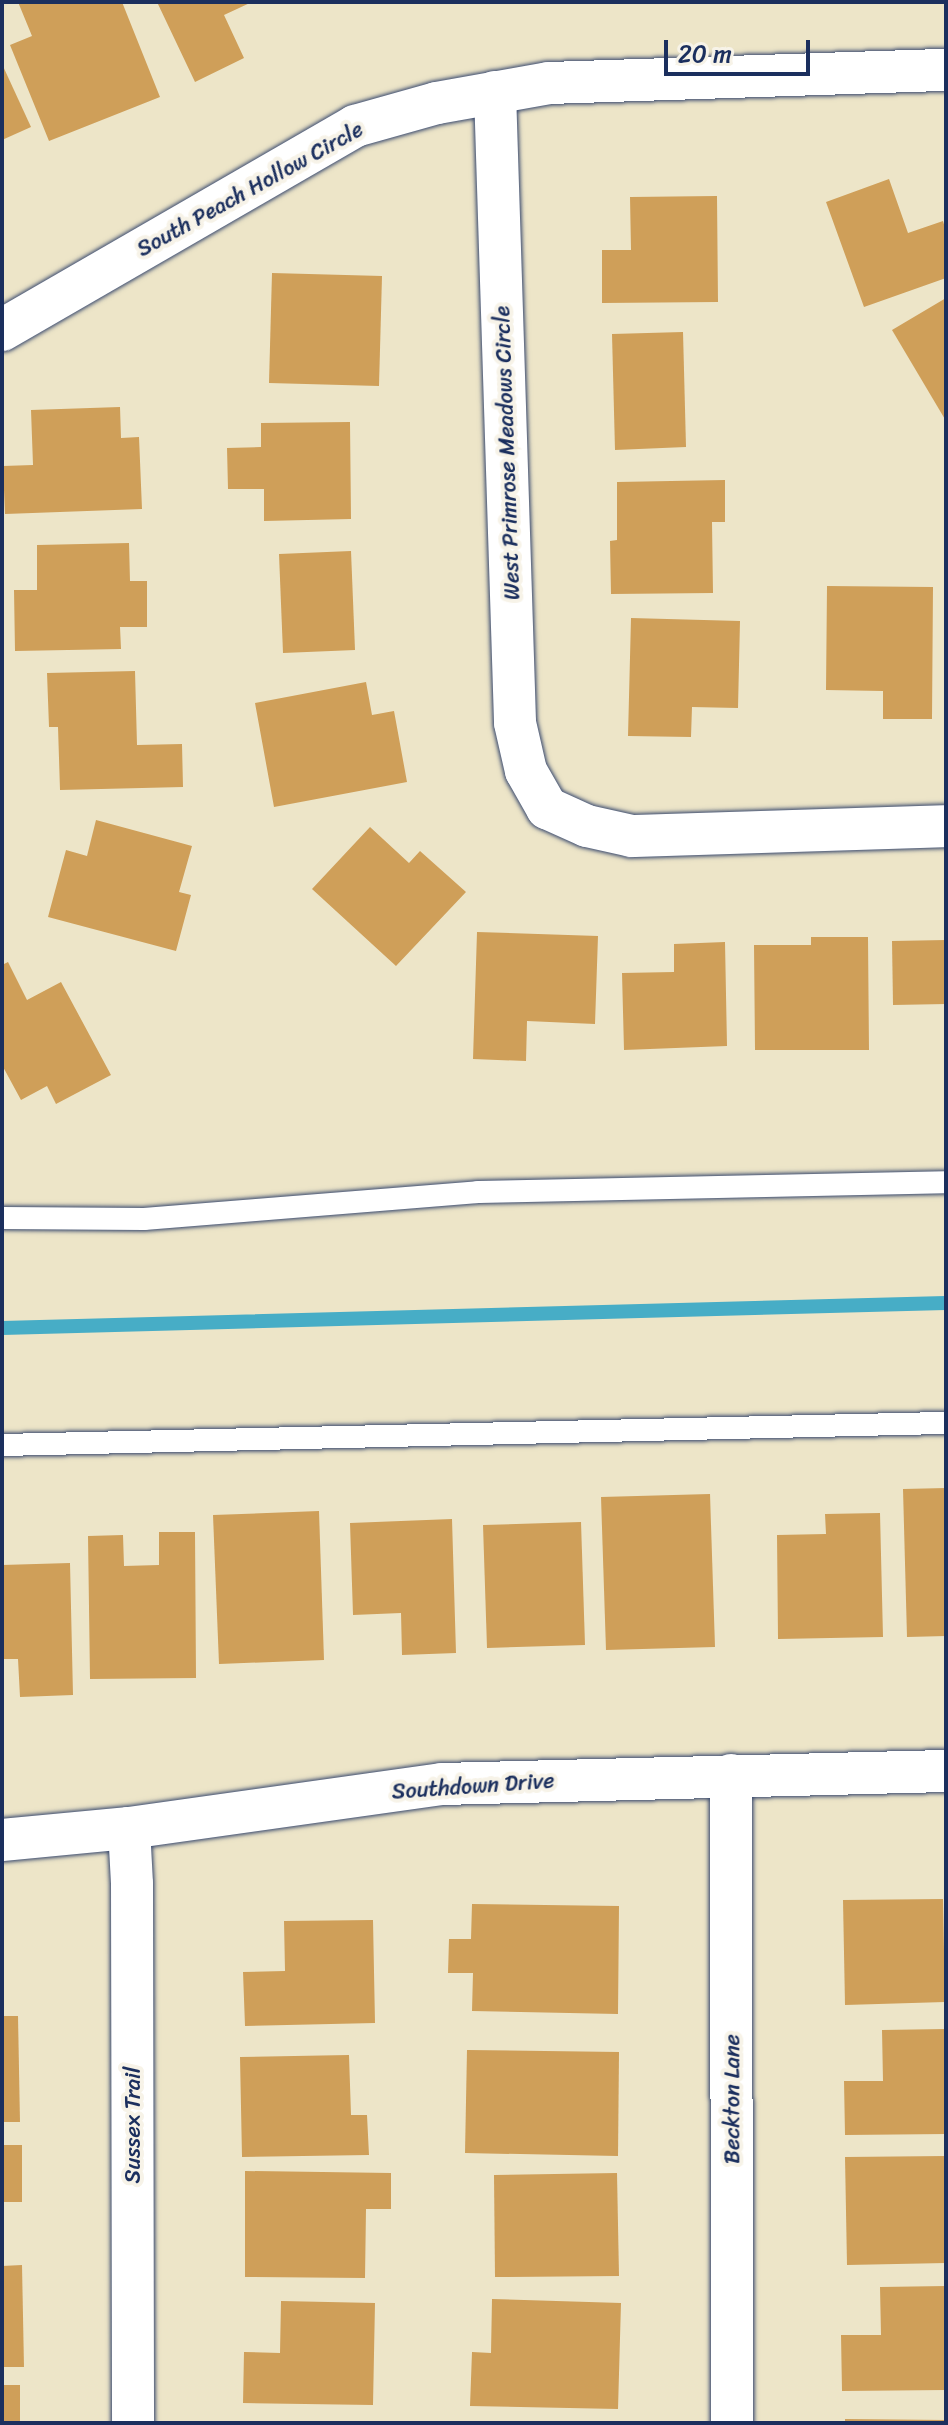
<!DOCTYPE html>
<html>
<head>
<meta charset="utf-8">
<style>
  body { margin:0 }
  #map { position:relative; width:948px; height:2425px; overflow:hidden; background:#ede5c8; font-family:Sriracha,sans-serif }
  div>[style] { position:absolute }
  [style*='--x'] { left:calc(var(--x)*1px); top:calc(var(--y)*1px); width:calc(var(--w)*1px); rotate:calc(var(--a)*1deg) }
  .stream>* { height:14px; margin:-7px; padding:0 7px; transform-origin:7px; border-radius:7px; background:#47adc6 }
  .building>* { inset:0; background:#cf9f59 }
  .roads { filter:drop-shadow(0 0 2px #3a4a6e) drop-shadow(0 0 2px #3a4a6e) }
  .lane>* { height:22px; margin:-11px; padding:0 11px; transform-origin:11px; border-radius:11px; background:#fff }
  .street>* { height:42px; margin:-21px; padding:0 21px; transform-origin:21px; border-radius:21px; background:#fff }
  span { translate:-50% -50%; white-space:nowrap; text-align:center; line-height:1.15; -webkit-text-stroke:8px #f7f3e8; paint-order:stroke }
  .street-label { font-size:22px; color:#1b2f5e }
  .frame { position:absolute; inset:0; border:4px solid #1b2f5e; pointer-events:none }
  .scale { position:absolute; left:664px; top:40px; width:146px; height:36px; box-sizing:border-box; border:4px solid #1b2f5e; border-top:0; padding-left:10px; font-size:24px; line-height:28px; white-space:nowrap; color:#1b2f5e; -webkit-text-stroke:6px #f7f3e8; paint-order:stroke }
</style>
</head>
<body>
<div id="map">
  <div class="stream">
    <div style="--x:2;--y:1328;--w:944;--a:-1.52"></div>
  </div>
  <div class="building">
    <div style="clip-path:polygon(18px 2px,122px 2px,160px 97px,49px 141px,10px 45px,32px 36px)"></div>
    <div style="clip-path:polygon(157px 2px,252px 2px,224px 15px,244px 58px,195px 82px)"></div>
    <div style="clip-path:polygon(2px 64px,31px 127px,2px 140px)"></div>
    <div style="clip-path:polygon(889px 179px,908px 233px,943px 221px,946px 231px,946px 278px,864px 307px,826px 202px)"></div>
    <div style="clip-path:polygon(717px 196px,718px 302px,602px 303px,602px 250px,631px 250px,630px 197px)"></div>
    <div style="clip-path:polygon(272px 273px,382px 276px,379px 386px,269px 383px)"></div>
    <div style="clip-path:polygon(946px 298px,946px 421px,892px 330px)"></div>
    <div style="clip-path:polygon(683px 332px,686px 447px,615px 450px,612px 334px)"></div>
    <div style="clip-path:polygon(120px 407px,121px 438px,139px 437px,142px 509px,5px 514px,3px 466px,33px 465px,31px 410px)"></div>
    <div style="clip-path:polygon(350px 422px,351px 519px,264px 521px,264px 489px,228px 489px,227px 448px,261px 447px,261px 423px)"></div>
    <div style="clip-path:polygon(725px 480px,725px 522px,712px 522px,713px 593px,611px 594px,610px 541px,617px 540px,617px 482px)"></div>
    <div style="clip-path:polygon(129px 543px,130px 581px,147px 581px,147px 627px,120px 627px,121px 649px,15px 651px,14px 590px,37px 590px,37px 545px)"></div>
    <div style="clip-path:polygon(351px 551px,355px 650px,283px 653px,279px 554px)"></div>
    <div style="clip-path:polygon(827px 586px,933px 587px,932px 719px,883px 719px,883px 691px,826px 690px)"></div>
    <div style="clip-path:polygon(631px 618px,740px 621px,738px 708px,692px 707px,691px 737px,628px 736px)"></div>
    <div style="clip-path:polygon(135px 671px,137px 745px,182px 744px,183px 787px,60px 790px,58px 727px,49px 727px,47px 673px)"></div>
    <div style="clip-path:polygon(366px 682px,372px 715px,394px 711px,407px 782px,274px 807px,255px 703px)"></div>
    <div style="clip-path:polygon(96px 820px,192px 846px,179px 892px,191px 895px,176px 951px,48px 917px,66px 850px,87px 856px)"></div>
    <div style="clip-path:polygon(370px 827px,409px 863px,420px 851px,466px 892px,396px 966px,312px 889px)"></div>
    <div style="clip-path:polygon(477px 932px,598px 936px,595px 1024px,527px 1021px,526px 1061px,473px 1059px)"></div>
    <div style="clip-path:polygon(811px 937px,868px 937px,869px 1050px,755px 1050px,754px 945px,811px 945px)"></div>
    <div style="clip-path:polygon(946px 940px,946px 1004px,893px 1005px,892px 941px)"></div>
    <div style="clip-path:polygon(725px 942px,727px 1046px,624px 1050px,622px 973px,674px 972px,674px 944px)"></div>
    <div style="clip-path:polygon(8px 962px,27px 1000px,61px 982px,111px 1075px,56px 1104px,47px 1086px,21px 1100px,2px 1065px,2px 965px)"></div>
    <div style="clip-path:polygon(946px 1488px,946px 1636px,907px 1637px,903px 1489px)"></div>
    <div style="clip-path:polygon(710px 1494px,715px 1647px,606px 1650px,601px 1497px)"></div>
    <div style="clip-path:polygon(319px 1511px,324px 1660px,219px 1664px,213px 1515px)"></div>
    <div style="clip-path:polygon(880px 1513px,883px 1637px,778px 1639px,777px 1535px,826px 1534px,825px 1514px)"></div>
    <div style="clip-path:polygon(452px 1519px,456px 1653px,402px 1655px,401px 1613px,353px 1615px,350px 1523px)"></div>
    <div style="clip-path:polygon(581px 1522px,585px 1645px,487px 1648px,483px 1525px)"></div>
    <div style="clip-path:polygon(159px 1532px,195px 1532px,196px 1678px,90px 1679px,88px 1536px,123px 1535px,124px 1566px,159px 1565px)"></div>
    <div style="clip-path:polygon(70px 1563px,73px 1695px,20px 1697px,18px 1659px,2px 1659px,2px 1565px)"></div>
    <div style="clip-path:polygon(943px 1899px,945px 2002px,845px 2005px,843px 1900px)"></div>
    <div style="clip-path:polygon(472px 1904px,619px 1906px,618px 2014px,472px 2011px,473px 1973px,448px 1973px,449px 1939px,471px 1939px)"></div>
    <div style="clip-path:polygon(373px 1920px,375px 2023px,245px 2026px,243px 1972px,285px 1971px,284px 1921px)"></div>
    <div style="clip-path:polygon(2px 2016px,18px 2016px,20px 2122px,2px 2122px)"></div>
    <div style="clip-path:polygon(946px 2029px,946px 2134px,845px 2135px,844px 2081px,883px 2081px,882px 2030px)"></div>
    <div style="clip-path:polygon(467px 2050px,619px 2052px,618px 2156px,465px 2153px)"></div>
    <div style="clip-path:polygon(349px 2055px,351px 2115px,367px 2115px,369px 2155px,242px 2157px,240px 2057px)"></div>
    <div style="clip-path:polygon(2px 2145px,22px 2145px,22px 2202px,2px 2202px)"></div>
    <div style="clip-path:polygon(946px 2156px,946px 2263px,847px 2265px,845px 2157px)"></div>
    <div style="clip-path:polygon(245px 2171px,391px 2173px,391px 2209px,366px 2209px,365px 2278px,245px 2277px)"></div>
    <div style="clip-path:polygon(617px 2173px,619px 2276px,495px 2277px,494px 2175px)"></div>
    <div style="clip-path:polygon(22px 2265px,24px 2367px,2px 2367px,2px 2266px)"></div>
    <div style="clip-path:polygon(946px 2286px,946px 2390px,842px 2391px,841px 2335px,881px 2335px,880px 2287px)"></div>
    <div style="clip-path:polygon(492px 2299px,621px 2303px,618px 2409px,470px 2406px,472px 2352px,491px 2353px)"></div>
    <div style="clip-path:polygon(281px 2301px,375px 2303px,373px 2405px,243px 2403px,244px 2352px,280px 2353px)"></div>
    <div style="clip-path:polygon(2px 2385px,20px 2385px,20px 2423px,2px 2423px)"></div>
    <div style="clip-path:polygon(845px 2419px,946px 2420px,946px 2423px,845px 2423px)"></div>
  </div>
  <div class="roads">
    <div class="lane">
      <div style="--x:2;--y:1218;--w:142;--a:0.4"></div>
      <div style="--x:144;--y:1219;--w:335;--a:-4.6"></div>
      <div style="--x:478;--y:1192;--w:468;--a:-1.2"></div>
      <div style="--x:2;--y:1445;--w:944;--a:-1.34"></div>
    </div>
    <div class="street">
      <div style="--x:495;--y:92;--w:631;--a:88.18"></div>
      <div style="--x:515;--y:723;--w:49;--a:77.1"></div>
      <div style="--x:526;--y:771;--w:43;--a:60.4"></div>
      <div style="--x:547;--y:808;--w:44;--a:24.2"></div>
      <div style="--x:587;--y:826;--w:46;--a:12.5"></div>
      <div style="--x:632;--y:836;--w:314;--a:-1.8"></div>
      <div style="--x:2;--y:330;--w:408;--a:-30"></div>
      <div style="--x:355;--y:126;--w:85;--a:-15.7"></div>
      <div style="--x:437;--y:103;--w:114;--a:-10.1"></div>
      <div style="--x:549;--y:83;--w:397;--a:-1.9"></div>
      <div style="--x:731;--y:1775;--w:648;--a:89.91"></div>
      <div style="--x:129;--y:1828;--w:56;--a:86.9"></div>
      <div style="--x:132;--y:1884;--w:539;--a:89.89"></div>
      <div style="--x:2;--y:1840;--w:128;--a:-5.4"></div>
      <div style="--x:129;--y:1828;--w:316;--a:-8"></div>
      <div style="--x:442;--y:1784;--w:504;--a:-1.48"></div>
    </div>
  </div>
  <div class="street-label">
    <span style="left:250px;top:189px;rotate:-29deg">South Peach Hollow Circle</span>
    <span style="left:507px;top:453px;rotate:-92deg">West Primrose Meadows Circle</span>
    <span style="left:473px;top:1786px;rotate:-4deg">Southdown Drive</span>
    <span style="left:732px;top:2099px;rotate:-90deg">Beckton Lane</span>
    <span style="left:133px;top:2125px;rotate:-90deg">Sussex Trail</span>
  </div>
  <div class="frame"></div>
  <div class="scale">20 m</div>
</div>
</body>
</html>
